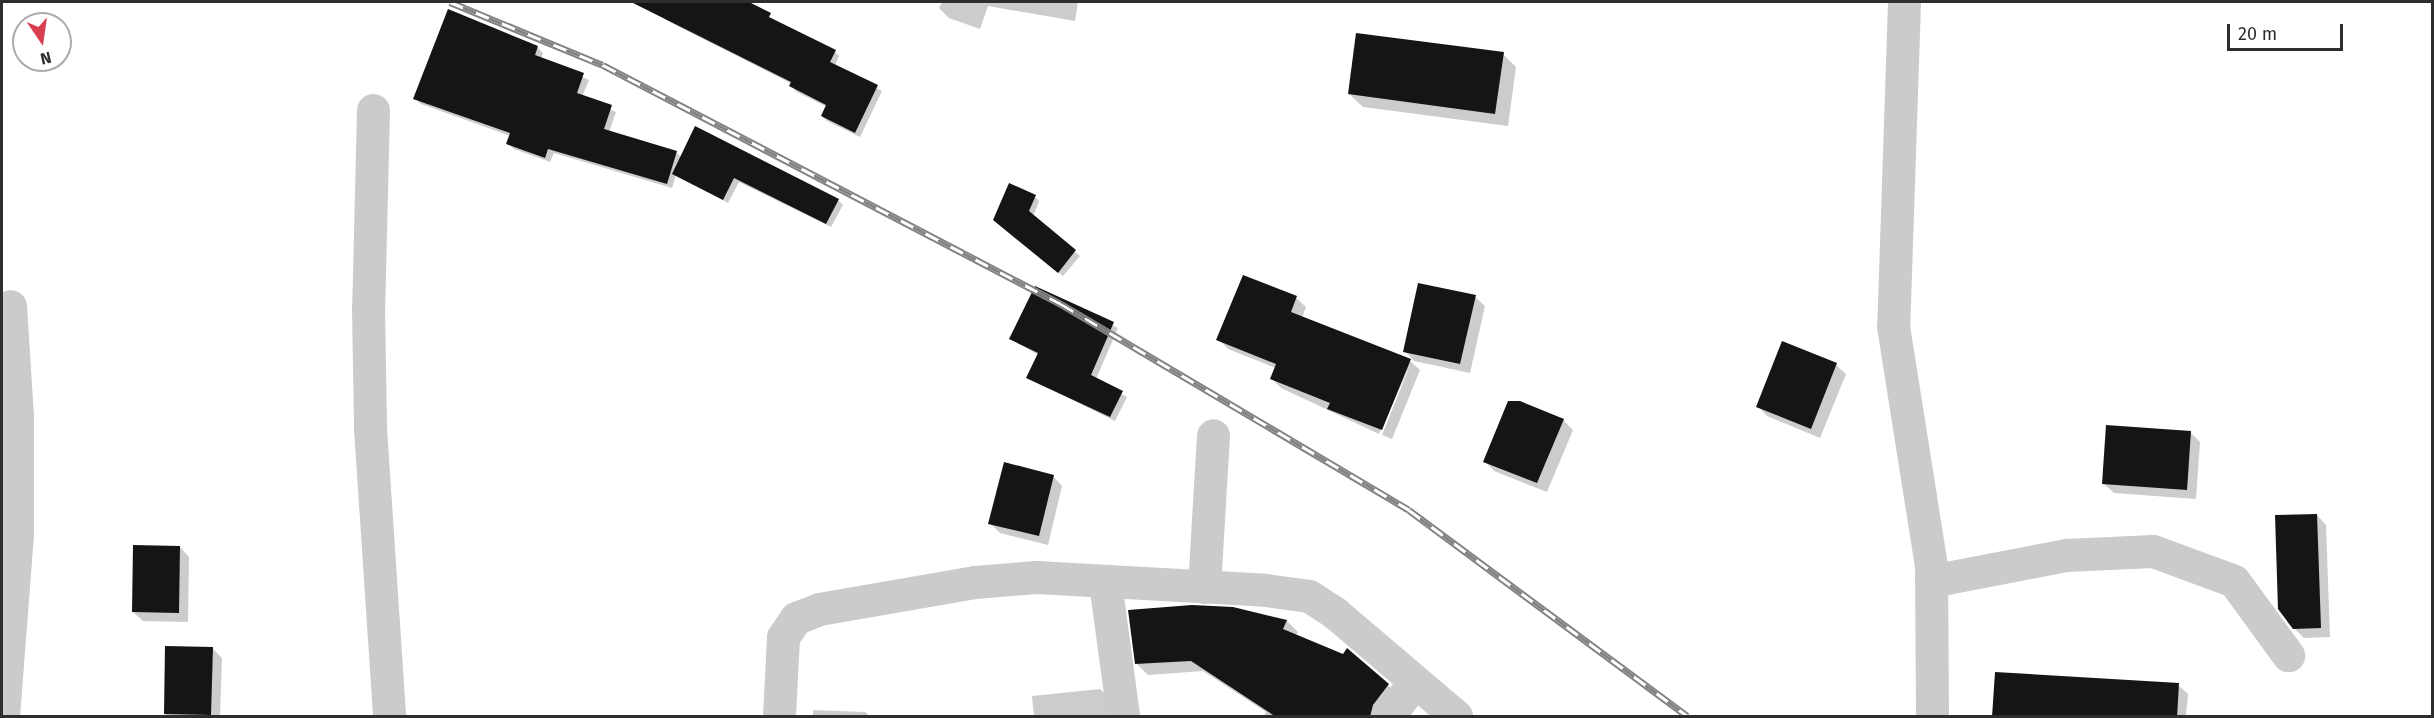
<!DOCTYPE html>
<html>
<head>
<meta charset="utf-8">
<style>
  body { margin:0 }
  #map { position:relative; width:2434px; height:718px; overflow:hidden; background:#fff; font-family:"Fira Sans",sans-serif }
  div>[style] { position:absolute }
  [style*='--x'] { left:calc(var(--x)*1px); top:calc(var(--y)*1px); width:calc(var(--w)*1px); rotate:calc(var(--a)*1deg) }
  .shadow>* { inset:0; background:#0003 }
  .building>* { inset:0; background:#151515 }
  .minor>* { height:33px; margin:-16.5px; padding:0 16.5px; transform-origin:16.5px; border-radius:16.5px; background:#cbcbcb }
  .rail>* { height:7px; margin-top:-3.5px; transform-origin:0; background:repeating-linear-gradient(90deg,#fff 0 14px,#838383 0 28px); box-sizing:border-box; border-block:2px solid #838383 }
  span { translate:-50% -50%; white-space:nowrap; text-align:center; line-height:1.15; -webkit-text-stroke:6px #fff; paint-order:stroke }
  .frame { position:absolute; inset:0; border:3px solid #2e2e2e; pointer-events:none }
  .north { position:absolute; left:12px; top:12px; width:60px; height:60px; box-sizing:border-box; background:#fff; border:2px solid #ababab; border-radius:50%; rotate:167deg; font-size:16px; font-weight:700; line-height:24px; text-align:center; color:#2e2e2e }
  .north::after { content:''; display:block; margin:auto; width:21px; height:27px; background:#d83e50; clip-path:polygon(50% 0,100% 100%,50% 72%,0 100%) }
  .scale { position:absolute; left:2227px; top:24px; width:116px; height:27px; box-sizing:border-box; border:3px solid #2e2e2e; border-top:0; padding-left:8px; font-size:18px; line-height:21px; white-space:nowrap; color:#2e2e2e; -webkit-text-stroke:4px #fff; paint-order:stroke }
</style>
</head>
<body>
<div id="map">
  <div class="shadow">
    <div style="clip-path:polygon(668px 2px,733px 2px,835px 52px,839px 56px,835px 66px,882px 91px,860px 137px,827px 121px,822px 116px,827px 107px,795px 91px,792px 84px,666px 20px,661px 15px)"></div>
    <div style="clip-path:polygon(942px 2px,1078px 2px,1075px 21px,988px 6px,980px 29px,949px 18px,939px 8px)"></div>
    <div style="clip-path:polygon(537px 47px,543px 53px,541px 59px,589px 80px,582px 97px,616px 112px,609px 132px,676px 152px,682px 158px,838px 200px,843px 205px,831px 227px,739px 182px,728px 203px,676px 175px,672px 188px,554px 153px,550px 162px,514px 149px,508px 143px,511px 136px,421px 104px,415px 98px)"></div>
    <div style="clip-path:polygon(1503px 54px,1516px 67px,1508px 126px,1363px 107px,1349px 94px)"></div>
    <div style="clip-path:polygon(1035px 197px,1039px 201px,1033px 217px,1080px 256px,1063px 276px,999px 224px)"></div>
    <div style="clip-path:polygon(1244px 277px,1296px 298px,1306px 307px,1302px 318px,1410px 361px,1420px 370px,1392px 439px,1382px 435px,1411px 363px,1379px 434px,1281px 388px,1272px 379px,1276px 368px,1228px 349px,1218px 339px)"></div>
    <div style="clip-path:polygon(1035px 288px,1118px 328px,1096px 379px,1127px 397px,1115px 421px,1028px 378px,1038px 355px,1011px 338px)"></div>
    <div style="clip-path:polygon(1475px 297px,1485px 306px,1470px 373px,1414px 361px,1405px 351px)"></div>
    <div style="clip-path:polygon(1783px 343px,1836px 365px,1846px 374px,1820px 438px,1767px 416px,1758px 406px)"></div>
    <div style="clip-path:polygon(1563px 420px,1573px 430px,1547px 492px,1494px 471px,1485px 461px)"></div>
    <div style="clip-path:polygon(2190px 432px,2200px 442px,2196px 499px,2114px 493px,2104px 484px)"></div>
    <div style="clip-path:polygon(1053px 476px,1062px 486px,1048px 545px,1000px 533px,990px 523px)"></div>
    <div style="clip-path:polygon(2317px 515px,2326px 525px,2330px 637px,2304px 638px,2294px 628px)"></div>
    <div style="clip-path:polygon(180px 547px,189px 557px,188px 622px,143px 621px,133px 612px)"></div>
    <div style="clip-path:polygon(1233px 608px,1287px 621px,1298px 632px,1296px 636px,1343px 656px,1347px 650px,1400px 696px,1386px 716px,1264px 716px,1266px 712px,1203px 671px,1148px 675px,1136px 663px)"></div>
    <div style="clip-path:polygon(212px 648px,222px 658px,220px 716px,168px 716px,165px 714px)"></div>
    <div style="clip-path:polygon(2178px 685px,2188px 694px,2186px 716px,1993px 716px)"></div>
    <div style="clip-path:polygon(1100px 689px,1108px 697px,1111px 716px,1034px 716px,1032px 696px)"></div>
    <div style="clip-path:polygon(813px 710px,865px 712px,870px 716px,813px 716px)"></div>
  </div>
  <div class="building">
    <div style="clip-path:polygon(631px 2px,749px 2px,771px 13px,769px 17px,836px 50px,830px 62px,878px 85px,855px 133px,821px 116px,826px 105px,789px 86px,791px 82px)"></div>
    <div style="clip-path:polygon(448px 9px,538px 46px,535px 55px,584px 73px,577px 93px,612px 105px,604px 129px,677px 151px,667px 184px,548px 149px,545px 158px,506px 144px,510px 133px,413px 99px)"></div>
    <div style="clip-path:polygon(1356px 33px,1504px 52px,1495px 114px,1348px 94px)"></div>
    <div style="clip-path:polygon(695px 126px,839px 199px,826px 224px,734px 178px,723px 200px,672px 174px)"></div>
    <div style="clip-path:polygon(1009px 183px,1036px 195px,1029px 211px,1076px 250px,1058px 273px,993px 220px)"></div>
    <div style="clip-path:polygon(1243px 275px,1297px 296px,1291px 312px,1411px 359px,1382px 430px,1327px 409px,1330px 403px,1270px 379px,1276px 364px,1216px 340px)"></div>
    <div style="clip-path:polygon(1418px 283px,1476px 295px,1460px 364px,1403px 352px)"></div>
    <div style="clip-path:polygon(1035px 286px,1114px 322px,1091px 375px,1123px 391px,1110px 417px,1026px 378px,1038px 353px,1009px 339px)"></div>
    <div style="clip-path:polygon(1782px 341px,1837px 363px,1811px 429px,1756px 407px)"></div>
    <div style="clip-path:polygon(1508px 401px,1520px 401px,1564px 419px,1537px 483px,1483px 462px)"></div>
    <div style="clip-path:polygon(2106px 425px,2191px 431px,2187px 490px,2102px 484px)"></div>
    <div style="clip-path:polygon(1004px 462px,1054px 475px,1039px 536px,988px 524px)"></div>
    <div style="clip-path:polygon(2317px 514px,2321px 628px,2293px 629px,2278px 609px,2275px 515px)"></div>
    <div style="clip-path:polygon(133px 545px,180px 546px,179px 613px,132px 612px)"></div>
    <div style="clip-path:polygon(1192px 605px,1233px 607px,1287px 620px,1283px 629px,1343px 654px,1347px 648px,1389px 684px,1373px 705px,1370px 717px,1276px 717px,1191px 661px,1135px 664px,1128px 610px)"></div>
    <div style="clip-path:polygon(165px 646px,213px 647px,211px 715px,164px 714px)"></div>
    <div style="clip-path:polygon(1995px 672px,2179px 683px,2177px 717px,1992px 717px)"></div>
  </div>
  <div class="minor">
    <div style="--x:1904;--y:2;--w:324;--a:91.9"></div>
    <div style="--x:1893;--y:326;--w:244;--a:81"></div>
    <div style="--x:1931;--y:567;--w:149;--a:89.6"></div>
    <div style="--x:373;--y:110;--w:198;--a:91.4"></div>
    <div style="--x:368;--y:308;--w:120;--a:89"></div>
    <div style="--x:370;--y:428;--w:289;--a:86.2"></div>
    <div style="--x:1931;--y:581;--w:137;--a:-10.9"></div>
    <div style="--x:2066;--y:555;--w:87;--a:-2.6"></div>
    <div style="--x:2153;--y:551;--w:86;--a:20.3"></div>
    <div style="--x:2234;--y:581;--w:92;--a:53.9"></div>
    <div style="--x:1105;--y:582;--w:135;--a:82.3"></div>
    <div style="--x:1204;--y:587;--w:152;--a:-86.6"></div>
    <div style="--x:3;--y:716;--w:182;--a:-85.6"></div>
    <div style="--x:17;--y:535;--w:119;--a:-90"></div>
    <div style="--x:17;--y:416;--w:110;--a:-93.6"></div>
    <div style="--x:779;--y:716;--w:79;--a:-87.1"></div>
    <div style="--x:783;--y:637;--w:23;--a:-56"></div>
    <div style="--x:796;--y:618;--w:25;--a:-21"></div>
    <div style="--x:819;--y:609;--w:158;--a:-9.8"></div>
    <div style="--x:975;--y:582;--w:61;--a:-4.7"></div>
    <div style="--x:1036;--y:577;--w:229;--a:3.2"></div>
    <div style="--x:1265;--y:590;--w:44;--a:7.8"></div>
    <div style="--x:1309;--y:596;--w:31;--a:33"></div>
    <div style="--x:1335;--y:613;--w:159;--a:40.4"></div>
    <div style="--x:1388;--y:716;--w:42;--a:-51.8"></div>
  </div>
  <div class="rail">
    <div style="--x:450;--y:2;--w:165;--a:22.4"></div>
    <div style="--x:603;--y:65;--w:517;--a:27.56"></div>
    <div style="--x:1061;--y:304;--w:404;--a:30.6"></div>
    <div style="--x:1409;--y:510;--w:346;--a:36.5"></div>
  </div>
  <div class="frame"></div>
  <div class="north">N</div>
  <div class="scale">20 m</div>
</div>
</body>
</html>
